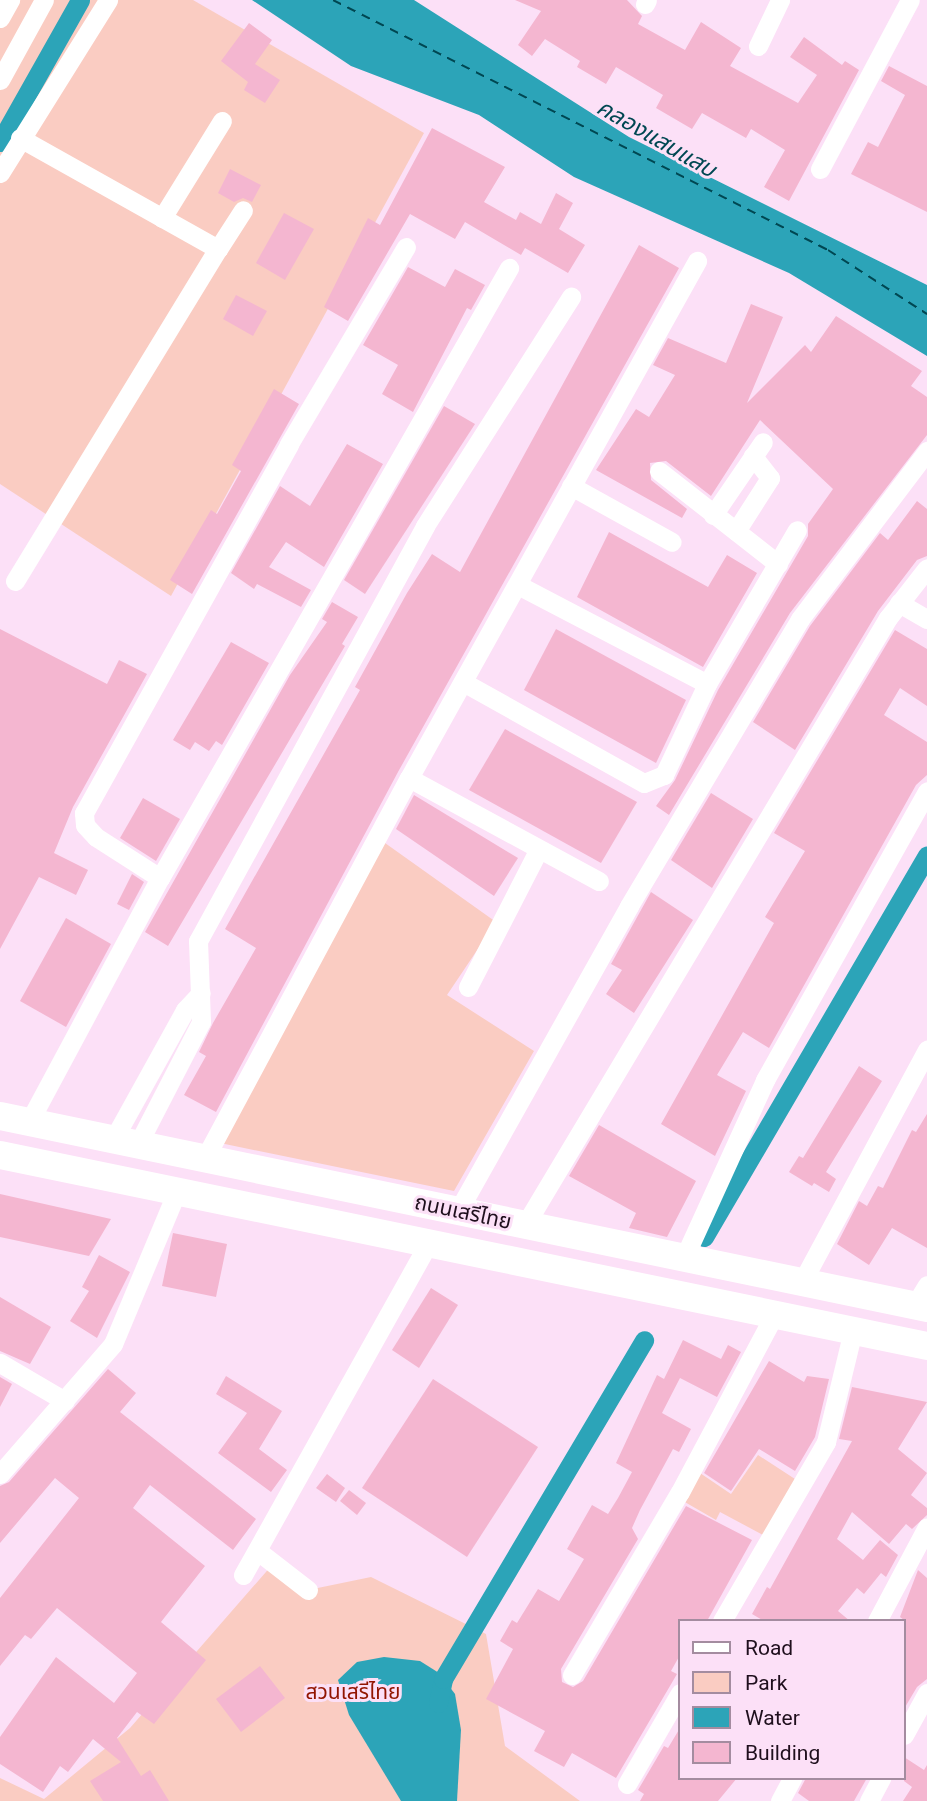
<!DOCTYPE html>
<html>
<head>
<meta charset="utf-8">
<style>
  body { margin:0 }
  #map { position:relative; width:927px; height:1801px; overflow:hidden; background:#fce0f7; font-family:Roboto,"Noto Sans Thai",sans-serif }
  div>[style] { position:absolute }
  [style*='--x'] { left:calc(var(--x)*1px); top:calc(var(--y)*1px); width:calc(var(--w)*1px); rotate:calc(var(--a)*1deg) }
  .green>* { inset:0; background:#faccc2 }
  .water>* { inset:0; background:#2ca4b8 }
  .canal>* { height:19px; margin:-9.5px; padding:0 9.5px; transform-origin:9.5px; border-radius:9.5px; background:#2ca4b8 }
  .ferry>* { height:2px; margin-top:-1px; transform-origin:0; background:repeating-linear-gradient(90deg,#004752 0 9px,transparent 0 16px) }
  .building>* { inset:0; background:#f4b6d0 }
  .street>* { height:19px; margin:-9.5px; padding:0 9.5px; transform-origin:9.5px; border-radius:9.5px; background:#fff }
  .secondary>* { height:28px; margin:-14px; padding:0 14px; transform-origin:14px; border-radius:14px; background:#fff }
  span { translate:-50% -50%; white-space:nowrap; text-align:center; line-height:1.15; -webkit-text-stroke:6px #fce0f7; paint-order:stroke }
  .street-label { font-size:21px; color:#1f0f1d }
  .park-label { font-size:21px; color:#921501 }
  .water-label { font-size:23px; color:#004752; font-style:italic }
  .legend { position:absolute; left:678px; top:1619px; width:228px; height:161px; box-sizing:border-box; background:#fce0f7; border:2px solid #a48ca0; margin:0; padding:9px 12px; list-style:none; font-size:21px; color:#1f0f1d }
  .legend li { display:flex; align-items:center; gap:14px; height:35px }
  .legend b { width:35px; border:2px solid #a48ca0 }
</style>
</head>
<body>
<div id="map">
  <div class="green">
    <div style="clip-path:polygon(0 0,193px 0,424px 133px,171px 596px,0 484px)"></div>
    <div style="clip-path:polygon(385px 843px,496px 922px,447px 995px,534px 1051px,454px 1191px,220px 1143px)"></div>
    <div style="clip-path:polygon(758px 1455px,795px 1479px,763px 1535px,720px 1512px,716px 1520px,683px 1501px,700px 1473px,731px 1494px)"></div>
    <div style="clip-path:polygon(272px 1565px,308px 1590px,371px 1577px,486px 1634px,505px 1746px,580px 1801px,0 1801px,0 1778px,44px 1799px,130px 1728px)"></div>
  </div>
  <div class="water">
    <div style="clip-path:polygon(252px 0,414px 0,629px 137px,927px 285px,927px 356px,789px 273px,574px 177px,479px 115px,351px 66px)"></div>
    <div style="clip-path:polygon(384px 1657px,420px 1661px,439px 1673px,455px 1694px,461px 1730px,457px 1801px,401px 1801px,349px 1715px,338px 1680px,357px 1662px)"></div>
  </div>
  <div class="canal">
    <div style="--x:0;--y:142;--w:163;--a:-60.6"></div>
    <div style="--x:704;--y:1237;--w:442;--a:-59.7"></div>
    <div style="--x:438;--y:1703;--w:25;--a:-78"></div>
    <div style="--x:443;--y:1679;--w:394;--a:-59.3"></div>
  </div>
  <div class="ferry">
    <div style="--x:333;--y:0;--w:555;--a:26.8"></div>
    <div style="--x:828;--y:250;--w:118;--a:32.9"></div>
  </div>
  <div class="building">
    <div style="clip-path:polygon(515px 0,627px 0,642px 16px,638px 24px,685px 50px,701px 22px,741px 48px,730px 66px,798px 103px,817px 75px,790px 57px,804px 37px,842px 65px,845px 61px,859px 70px,789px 201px,764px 187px,785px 150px,751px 129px,746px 138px,702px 113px,692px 129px,656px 108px,663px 95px,616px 67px,606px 84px,577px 67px,580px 61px,545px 39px,532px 56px,518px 45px,541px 11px)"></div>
    <div style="clip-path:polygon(249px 23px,272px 40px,255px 64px,280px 80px,265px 103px,244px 90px,248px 82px,221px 61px)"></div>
    <div style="clip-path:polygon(889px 66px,927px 86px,927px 212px,851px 174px,868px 142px,878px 147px,905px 95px,881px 81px)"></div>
    <div style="clip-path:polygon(432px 128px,505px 167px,484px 202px,516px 220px,520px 212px,541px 224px,556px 193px,573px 203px,559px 229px,585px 245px,568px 273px,525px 248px,521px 255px,465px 222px,455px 239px,410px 214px,348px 321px,324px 307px,368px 218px,380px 225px)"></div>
    <div style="clip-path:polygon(230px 169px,261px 185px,252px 202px,243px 198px,234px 202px,218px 193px)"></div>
    <div style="clip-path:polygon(284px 213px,314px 229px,285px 280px,256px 263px)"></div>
    <div style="clip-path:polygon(639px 245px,679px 268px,398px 772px,216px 1112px,184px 1095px,206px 1056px,199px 1052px,213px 1023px,256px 948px,225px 929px,360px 690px,355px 687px,407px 593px,432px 554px,460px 572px)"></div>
    <div style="clip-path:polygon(408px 267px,445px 287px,455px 269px,485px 285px,471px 310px,467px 308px,413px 412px,382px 394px,398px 365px,363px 345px)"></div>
    <div style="clip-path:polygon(236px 295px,267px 311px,253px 336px,223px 319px)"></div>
    <div style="clip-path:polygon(751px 304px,783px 317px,747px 403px,805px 345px,811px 352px,836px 316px,922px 371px,911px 386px,927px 397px,927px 435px,790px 613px,669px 815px,656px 806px,675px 780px,718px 690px,808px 536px,808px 524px,833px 489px,760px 420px,711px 496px,666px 461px,650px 463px,651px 480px,687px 509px,682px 518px,596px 470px,636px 409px,649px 417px,675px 375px,653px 365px,668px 338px,726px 363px)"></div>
    <div style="clip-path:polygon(274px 389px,299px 404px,192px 594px,170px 580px,211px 510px,217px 514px,241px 471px,232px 465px)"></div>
    <div style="clip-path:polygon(444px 406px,475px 424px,365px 594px,344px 580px)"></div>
    <div style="clip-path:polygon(347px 444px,383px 464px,324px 567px,286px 542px,269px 567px,311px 590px,301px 607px,257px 584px,254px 589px,231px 573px,280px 486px,310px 506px)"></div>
    <div style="clip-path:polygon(917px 501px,927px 509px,927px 556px,917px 560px,878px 611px,795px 750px,753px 722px,810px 626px,880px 533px,888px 540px)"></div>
    <div style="clip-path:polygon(609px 532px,708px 587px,727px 555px,757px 573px,703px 667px,577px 597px)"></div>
    <div style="clip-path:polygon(332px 602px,358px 617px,342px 644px,345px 646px,168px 946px,145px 932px,290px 675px,327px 622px,322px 619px)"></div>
    <div style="clip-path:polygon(0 629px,107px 684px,119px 660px,147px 674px,73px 807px,54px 853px,88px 870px,76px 895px,39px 877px,0 949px)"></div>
    <div style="clip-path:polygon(556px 629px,686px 700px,656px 763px,524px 690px)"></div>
    <div style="clip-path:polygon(895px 630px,927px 649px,927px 706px,900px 688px,884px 715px,927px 742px,927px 775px,916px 785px,769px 1048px,743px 1032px,717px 1075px,746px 1091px,715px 1156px,661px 1124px,774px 923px,765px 917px,805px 851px,774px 833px)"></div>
    <div style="clip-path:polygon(231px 642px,269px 663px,222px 745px,216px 741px,209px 751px,195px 742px,190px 750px,173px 740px)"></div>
    <div style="clip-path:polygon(505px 729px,637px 802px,601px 863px,469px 790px)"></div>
    <div style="clip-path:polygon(711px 793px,753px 819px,712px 888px,671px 860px)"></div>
    <div style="clip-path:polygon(414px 795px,518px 858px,494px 896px,396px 829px)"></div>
    <div style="clip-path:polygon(143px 798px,180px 819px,156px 861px,120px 838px)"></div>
    <div style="clip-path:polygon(132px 874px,144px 882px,129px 910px,117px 904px)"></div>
    <div style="clip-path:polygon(651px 892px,693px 920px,634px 1013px,606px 994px,622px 970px,611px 964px)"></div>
    <div style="clip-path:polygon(66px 918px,111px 944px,66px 1027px,20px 1001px)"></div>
    <div style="clip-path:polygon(859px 1066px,882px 1081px,826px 1172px,836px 1179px,829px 1192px,814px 1183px,812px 1186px,789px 1172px,799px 1156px,803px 1158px)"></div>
    <div style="clip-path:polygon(927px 1114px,927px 1248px,892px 1228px,869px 1265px,837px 1244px,859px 1201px,867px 1206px,878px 1186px,883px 1188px,912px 1130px,916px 1132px)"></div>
    <div style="clip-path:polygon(599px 1125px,696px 1181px,667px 1237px,629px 1228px,636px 1213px,569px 1176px)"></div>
    <div style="clip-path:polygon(0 1194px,111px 1219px,89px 1256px,0 1237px)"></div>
    <div style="clip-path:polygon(173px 1233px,227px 1244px,216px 1297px,162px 1286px)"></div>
    <div style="clip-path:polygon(99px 1255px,130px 1272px,97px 1338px,70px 1321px,89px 1291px,82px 1287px)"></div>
    <div style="clip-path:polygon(431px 1288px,458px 1305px,419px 1368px,392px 1350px)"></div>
    <div style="clip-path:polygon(0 1297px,51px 1327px,30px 1364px,0 1351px)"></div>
    <div style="clip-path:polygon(683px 1340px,721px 1359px,728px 1345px,741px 1352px,717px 1397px,680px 1378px,662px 1413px,691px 1429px,679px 1452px,673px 1449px,640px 1510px,632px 1528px,638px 1539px,561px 1669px,562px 1682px,573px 1687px,583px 1681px,686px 1506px,752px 1540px,707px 1621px,680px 1621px,680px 1655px,671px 1671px,677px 1674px,616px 1778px,572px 1753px,564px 1767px,534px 1751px,545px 1731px,486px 1699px,513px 1649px,500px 1641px,512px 1620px,517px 1623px,538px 1589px,559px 1601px,574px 1576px,584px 1559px,567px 1549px,592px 1505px,608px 1514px,618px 1498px,632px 1472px,616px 1463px,657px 1375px,664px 1379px)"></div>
    <div style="clip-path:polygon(769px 1361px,804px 1382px,807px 1376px,829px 1379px,815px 1437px,795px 1471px,759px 1449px,731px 1491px,704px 1473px)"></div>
    <div style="clip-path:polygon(108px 1369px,136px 1393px,120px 1412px,256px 1519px,233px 1550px,150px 1485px,133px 1508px,205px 1566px,161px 1622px,206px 1660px,154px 1724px,137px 1712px,117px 1738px,141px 1776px,150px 1770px,169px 1801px,103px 1801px,90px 1781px,121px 1762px,93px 1739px,68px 1772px,60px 1766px,43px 1792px,0 1764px,0 1737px,56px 1657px,114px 1703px,137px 1673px,57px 1608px,31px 1639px,25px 1635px,0 1666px,0 1598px,79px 1498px,55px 1478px,0 1543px,0 1486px,9px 1482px)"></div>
    <div style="clip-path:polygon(226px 1376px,282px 1411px,259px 1449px,287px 1470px,271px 1492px,218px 1453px,247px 1413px,216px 1394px)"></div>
    <div style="clip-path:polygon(0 1377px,12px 1384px,0 1407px)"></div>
    <div style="clip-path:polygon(433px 1379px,538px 1447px,467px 1557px,362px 1488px)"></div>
    <div style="clip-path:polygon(852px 1387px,927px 1402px,898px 1449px,927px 1473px,911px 1495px,927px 1508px,927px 1515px,912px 1529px,906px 1524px,889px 1544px,852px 1512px,837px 1539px,863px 1560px,880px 1540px,898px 1555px,886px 1577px,881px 1573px,864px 1594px,857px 1588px,838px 1611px,850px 1621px,764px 1621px,752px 1614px,767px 1587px,770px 1589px,852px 1441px,839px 1439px)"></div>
    <div style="clip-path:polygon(327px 1474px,345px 1488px,336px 1502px,316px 1488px)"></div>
    <div style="clip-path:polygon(349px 1490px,366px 1503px,357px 1515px,340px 1501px)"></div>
    <div style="clip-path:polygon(918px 1570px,927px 1578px,927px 1679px,917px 1687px,904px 1709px,904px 1620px,900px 1617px)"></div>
    <div style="clip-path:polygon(260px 1666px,285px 1698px,241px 1732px,216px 1699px)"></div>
    <div style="clip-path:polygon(680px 1728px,680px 1778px,737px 1778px,718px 1801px,640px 1801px,644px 1794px,638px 1790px,664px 1746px,668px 1748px)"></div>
    <div style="clip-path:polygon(904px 1757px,924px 1770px,927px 1765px,927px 1801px,903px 1801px,912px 1787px,904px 1781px)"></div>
    <div style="clip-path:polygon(806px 1778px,867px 1778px,854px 1801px,809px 1801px,798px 1793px)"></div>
  </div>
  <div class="street">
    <div style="--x:645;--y:4;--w:4;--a:-63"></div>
    <div style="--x:0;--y:18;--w:21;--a:-61"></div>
    <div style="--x:758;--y:46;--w:51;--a:-64.4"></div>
    <div style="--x:0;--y:80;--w:91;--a:-61.2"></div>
    <div style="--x:820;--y:169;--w:191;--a:-62"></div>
    <div style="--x:0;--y:173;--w:204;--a:-58"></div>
    <div style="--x:162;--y:218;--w:114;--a:-58.3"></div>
    <div style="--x:218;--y:249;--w:46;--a:-57.3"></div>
    <div style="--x:659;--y:471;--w:151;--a:38"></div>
    <div style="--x:571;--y:486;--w:115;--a:29"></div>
    <div style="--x:713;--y:515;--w:88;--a:-55.6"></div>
    <div style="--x:736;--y:531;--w:63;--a:-57.3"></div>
    <div style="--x:770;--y:478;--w:28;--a:-128"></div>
    <div style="--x:15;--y:581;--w:389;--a:-58.6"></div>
    <div style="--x:218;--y:249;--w:227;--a:-150.7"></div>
    <div style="--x:518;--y:585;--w:213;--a:27.6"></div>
    <div style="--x:707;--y:684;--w:178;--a:-59.7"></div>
    <div style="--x:899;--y:603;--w:32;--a:30"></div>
    <div style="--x:463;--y:682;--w:207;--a:29.2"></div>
    <div style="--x:644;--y:783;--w:22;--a:-22"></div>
    <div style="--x:664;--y:775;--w:101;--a:-64.7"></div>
    <div style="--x:409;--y:778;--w:216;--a:28.5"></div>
    <div style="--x:160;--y:878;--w:76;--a:-147.4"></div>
    <div style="--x:96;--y:837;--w:16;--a:-133"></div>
    <div style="--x:85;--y:825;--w:12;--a:-95"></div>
    <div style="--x:84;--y:813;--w:422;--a:-60.9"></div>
    <div style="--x:289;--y:444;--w:229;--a:-59.3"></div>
    <div style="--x:468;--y:987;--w:155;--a:-62.8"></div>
    <div style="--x:29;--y:1122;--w:277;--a:-61.8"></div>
    <div style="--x:160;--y:878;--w:703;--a:-60.22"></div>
    <div style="--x:113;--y:1140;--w:149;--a:-61"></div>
    <div style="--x:185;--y:1010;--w:23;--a:-47"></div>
    <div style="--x:138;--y:1144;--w:137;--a:-62.7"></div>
    <div style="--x:201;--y:1022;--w:81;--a:-92.1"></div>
    <div style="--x:198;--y:941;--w:473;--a:-61.3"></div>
    <div style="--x:425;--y:526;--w:272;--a:-57.5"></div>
    <div style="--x:205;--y:1158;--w:431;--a:-61.8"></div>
    <div style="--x:409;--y:778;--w:592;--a:-60.88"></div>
    <div style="--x:458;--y:1211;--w:350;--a:-60.7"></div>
    <div style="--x:629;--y:906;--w:334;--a:-59.2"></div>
    <div style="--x:800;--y:619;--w:211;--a:-52.9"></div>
    <div style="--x:525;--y:1225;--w:707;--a:-59.12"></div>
    <div style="--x:888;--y:618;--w:63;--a:-52"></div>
    <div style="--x:684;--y:1258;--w:196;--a:-65.5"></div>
    <div style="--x:765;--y:1080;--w:331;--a:-60.7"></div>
    <div style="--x:802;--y:1282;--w:264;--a:-61.7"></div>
    <div style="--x:915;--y:1305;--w:23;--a:-59"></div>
    <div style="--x:0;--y:1363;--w:75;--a:30.3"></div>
    <div style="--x:0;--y:1474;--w:172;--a:-49"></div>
    <div style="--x:113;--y:1344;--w:166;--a:-67.3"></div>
    <div style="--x:259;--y:1552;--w:62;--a:37.8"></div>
    <div style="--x:243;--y:1575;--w:383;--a:-60.8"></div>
    <div style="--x:722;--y:1621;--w:207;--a:-59.8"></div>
    <div style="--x:826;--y:1442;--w:115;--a:-76.4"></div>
    <div style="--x:877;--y:1621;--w:106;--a:-62"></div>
    <div style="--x:572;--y:1675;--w:212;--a:-59.5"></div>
    <div style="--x:680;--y:1492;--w:203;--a:-62"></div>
    <div style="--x:904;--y:1735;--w:48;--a:-61.3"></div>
    <div style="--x:627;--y:1784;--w:105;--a:-59.8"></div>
    <div style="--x:780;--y:1801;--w:26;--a:-62"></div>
    <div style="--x:869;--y:1801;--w:26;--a:-62"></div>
  </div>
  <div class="secondary">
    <div style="--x:0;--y:1116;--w:947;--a:11.7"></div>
    <div style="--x:0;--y:1155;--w:946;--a:11.64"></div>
  </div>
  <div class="street-label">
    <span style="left:463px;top:1212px;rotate:12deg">ถนนเสรีไทย</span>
  </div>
  <div class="park-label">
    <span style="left:353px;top:1692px">สวนเสรีไทย</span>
  </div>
  <div class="water-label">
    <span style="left:656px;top:139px;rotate:30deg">คลองแสนแสบ</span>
  </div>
  <ul class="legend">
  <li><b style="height:9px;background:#fff"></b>Road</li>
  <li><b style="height:19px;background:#faccc2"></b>Park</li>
  <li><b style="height:19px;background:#2ca4b8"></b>Water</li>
  <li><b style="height:19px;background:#f4b6d0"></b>Building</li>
  </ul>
</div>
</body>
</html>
